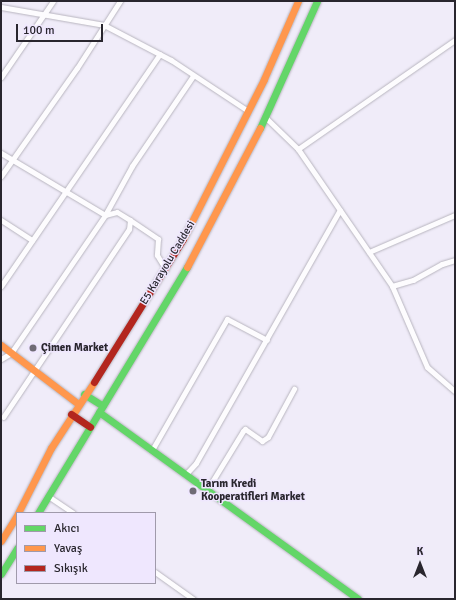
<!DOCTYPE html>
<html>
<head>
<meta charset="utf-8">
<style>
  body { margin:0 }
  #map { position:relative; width:456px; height:600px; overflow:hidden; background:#f0ecf9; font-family:Signika,sans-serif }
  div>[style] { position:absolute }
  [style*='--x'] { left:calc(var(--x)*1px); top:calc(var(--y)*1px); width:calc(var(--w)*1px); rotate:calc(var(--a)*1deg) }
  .roads { filter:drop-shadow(0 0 1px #b8b5bf) drop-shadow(0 0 1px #b8b5bf) }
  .street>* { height:5px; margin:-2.5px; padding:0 2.5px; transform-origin:2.5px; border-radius:2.5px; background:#fdfcfe }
  .fast>* { height:7px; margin:-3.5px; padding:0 3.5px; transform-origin:3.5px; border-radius:3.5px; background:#63d668 }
  .slow>* { height:7px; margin:-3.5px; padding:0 3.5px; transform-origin:3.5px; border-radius:3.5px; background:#ff974d }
  .jam>* { height:7px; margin:-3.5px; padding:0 3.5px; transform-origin:3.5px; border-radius:3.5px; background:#b3261e }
  .dots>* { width:11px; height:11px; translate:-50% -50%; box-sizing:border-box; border:2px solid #efe7fe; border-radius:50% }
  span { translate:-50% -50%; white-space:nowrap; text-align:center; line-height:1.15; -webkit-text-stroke:3px #efe7fe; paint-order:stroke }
  .street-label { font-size:11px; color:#29262e }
  .poi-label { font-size:11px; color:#29262e; font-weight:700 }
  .left { translate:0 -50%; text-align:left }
  .frame { position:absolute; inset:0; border:2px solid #29262e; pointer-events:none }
  .legend { position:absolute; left:16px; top:512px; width:140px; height:72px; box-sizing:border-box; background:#efe7fe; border:1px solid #a09aab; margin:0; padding:5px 7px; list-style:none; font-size:12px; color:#29262e }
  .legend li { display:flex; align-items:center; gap:8px; height:20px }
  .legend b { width:20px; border:1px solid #a09aab }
  .north { position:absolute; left:400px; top:544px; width:40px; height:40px; -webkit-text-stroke:3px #efe7fe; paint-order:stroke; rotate:0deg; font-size:11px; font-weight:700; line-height:16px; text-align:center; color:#29262e }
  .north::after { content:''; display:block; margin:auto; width:14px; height:18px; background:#29262e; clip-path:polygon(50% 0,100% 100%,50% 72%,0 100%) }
  .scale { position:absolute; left:16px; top:24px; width:87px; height:18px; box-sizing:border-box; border:2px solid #29262e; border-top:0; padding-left:5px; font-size:12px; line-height:14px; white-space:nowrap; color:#29262e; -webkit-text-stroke:3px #efe7fe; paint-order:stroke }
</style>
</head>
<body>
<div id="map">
  <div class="roads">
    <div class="street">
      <div style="--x:1;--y:7;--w:105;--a:9.9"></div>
      <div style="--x:104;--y:25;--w:76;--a:27.6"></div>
      <div style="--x:171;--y:60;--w:92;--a:33.5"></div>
      <div style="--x:1;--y:77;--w:92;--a:-55.6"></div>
      <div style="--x:265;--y:117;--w:46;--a:44.1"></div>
      <div style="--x:298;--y:149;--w:166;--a:55.5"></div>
      <div style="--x:392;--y:286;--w:88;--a:66.6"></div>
      <div style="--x:427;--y:367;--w:37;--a:41"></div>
      <div style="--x:298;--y:149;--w:191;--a:-34.8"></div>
      <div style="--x:1;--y:153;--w:121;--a:30.8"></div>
      <div style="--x:105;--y:215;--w:12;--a:-14"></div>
      <div style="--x:117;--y:212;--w:15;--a:32"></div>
      <div style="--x:130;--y:220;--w:9;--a:96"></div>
      <div style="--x:129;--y:229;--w:226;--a:123.8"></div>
      <div style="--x:1;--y:176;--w:132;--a:-54.9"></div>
      <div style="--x:77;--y:68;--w:80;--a:-57.3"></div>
      <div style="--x:1;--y:220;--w:37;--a:33"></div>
      <div style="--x:130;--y:220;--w:34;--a:34"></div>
      <div style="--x:158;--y:239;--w:16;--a:94"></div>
      <div style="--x:157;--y:255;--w:17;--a:59"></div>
      <div style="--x:369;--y:252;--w:94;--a:-23.3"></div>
      <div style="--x:1;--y:286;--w:281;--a:-55.6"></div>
      <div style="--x:392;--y:286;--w:22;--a:-16"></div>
      <div style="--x:413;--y:280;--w:33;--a:-29"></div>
      <div style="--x:442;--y:264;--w:14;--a:-17"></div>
      <div style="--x:1;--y:359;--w:12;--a:-31"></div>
      <div style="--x:11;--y:353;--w:167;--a:-55.7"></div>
      <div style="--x:105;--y:215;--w:56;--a:-61.1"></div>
      <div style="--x:132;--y:166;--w:109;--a:-55.9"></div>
      <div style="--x:152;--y:450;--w:151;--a:-60.2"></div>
      <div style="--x:227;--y:319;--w:45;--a:27.7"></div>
      <div style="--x:185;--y:475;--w:16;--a:-47"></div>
      <div style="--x:196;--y:463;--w:291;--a:-60.4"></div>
      <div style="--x:207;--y:490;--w:69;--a:-58.6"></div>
      <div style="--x:243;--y:431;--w:3;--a:-45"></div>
      <div style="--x:245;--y:429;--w:21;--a:35"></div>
      <div style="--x:262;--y:441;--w:7;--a:-34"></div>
      <div style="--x:268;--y:437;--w:55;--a:-61.6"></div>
      <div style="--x:48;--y:496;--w:30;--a:34"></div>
      <div style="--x:155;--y:572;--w:47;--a:35.4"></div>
    </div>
    <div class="fast">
      <div style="--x:260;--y:128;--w:139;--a:-65.8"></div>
      <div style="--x:84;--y:394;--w:22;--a:32"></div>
      <div style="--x:99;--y:412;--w:319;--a:35.8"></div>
      <div style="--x:38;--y:513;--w:288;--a:-58.8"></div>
      <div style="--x:1;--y:574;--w:31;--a:-58"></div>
    </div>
    <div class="slow">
      <div style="--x:183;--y:239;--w:179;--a:-63.1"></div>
      <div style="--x:264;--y:79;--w:85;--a:-66.4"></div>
      <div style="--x:187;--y:267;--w:157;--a:-62.3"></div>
      <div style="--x:1;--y:345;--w:96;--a:37.3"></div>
      <div style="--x:18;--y:513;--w:73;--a:-63.1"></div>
      <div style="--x:51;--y:448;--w:79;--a:-56.9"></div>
      <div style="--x:1;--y:541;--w:31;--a:-58"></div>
    </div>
    <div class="jam">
      <div style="--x:94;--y:382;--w:168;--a:-58.1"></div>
      <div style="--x:71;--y:414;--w:23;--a:34"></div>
    </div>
  </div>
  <div class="dots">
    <div style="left:33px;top:348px;background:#6f6b75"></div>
    <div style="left:193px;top:491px;background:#6f6b75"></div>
  </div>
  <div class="street-label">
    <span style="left:168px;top:263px;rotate:-59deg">E5 Karayolu Caddesi</span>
  </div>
  <div class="poi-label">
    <span class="left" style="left:41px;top:348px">Çimen Market</span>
    <span class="left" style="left:201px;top:491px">Tarım Kredi<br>Kooperatifleri Market</span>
  </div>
  <div class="frame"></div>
  <ul class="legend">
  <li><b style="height:5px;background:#63d668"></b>Akıcı</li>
  <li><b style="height:5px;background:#ff974d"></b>Yavaş</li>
  <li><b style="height:5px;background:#b3261e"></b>Sıkışık</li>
  </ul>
  <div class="north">K</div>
  <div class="scale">100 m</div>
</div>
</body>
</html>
